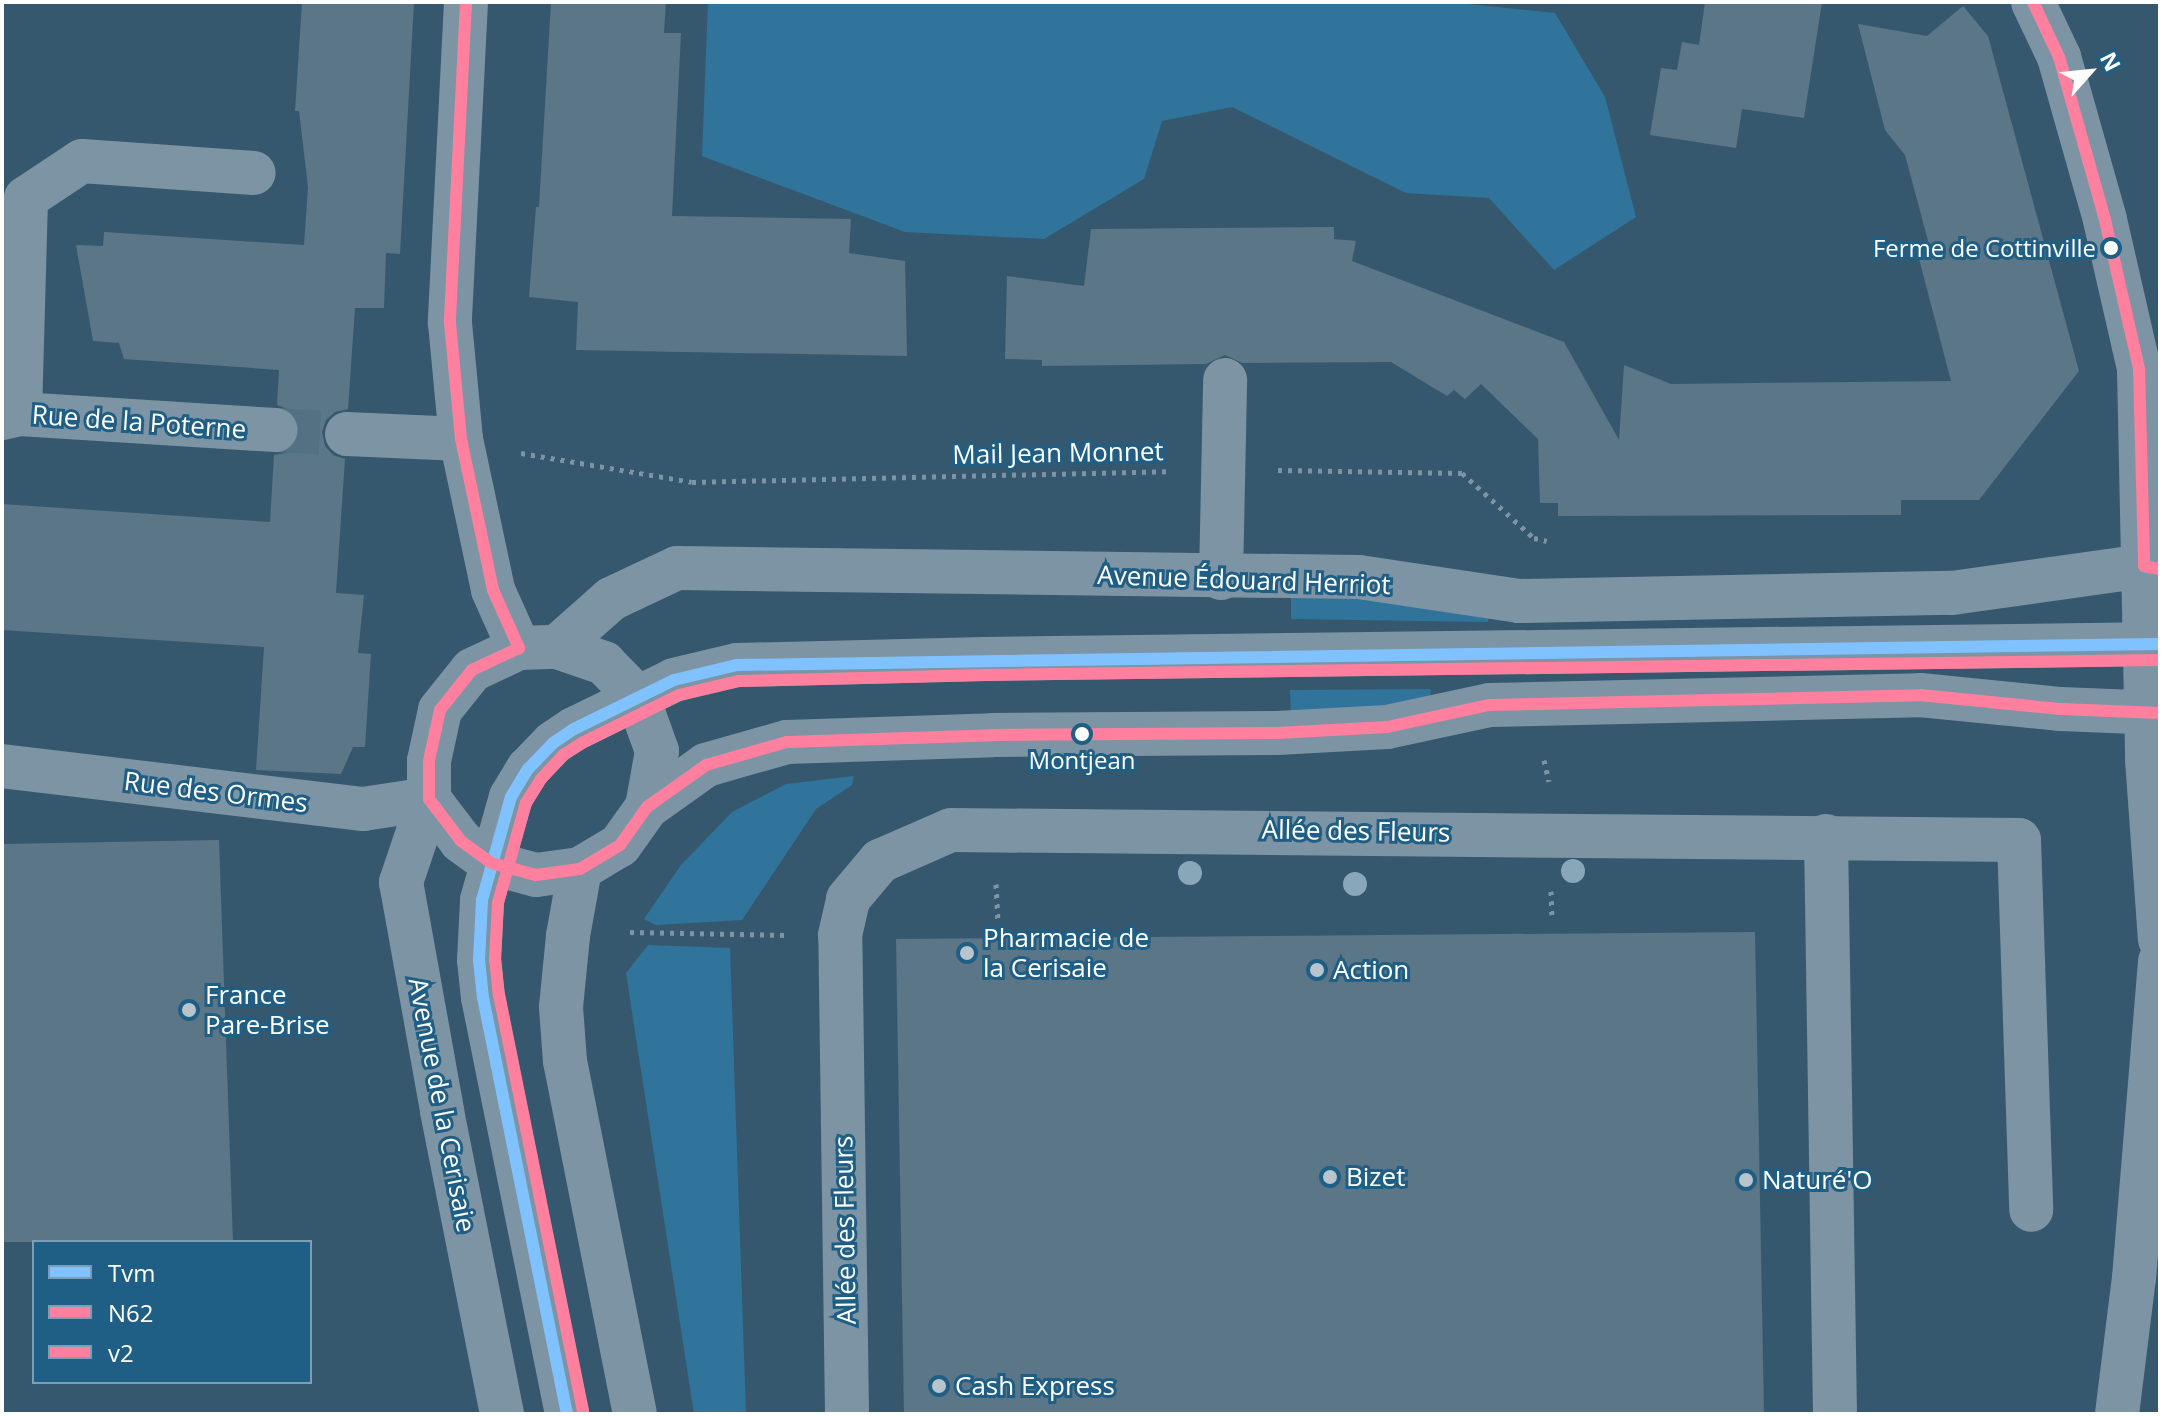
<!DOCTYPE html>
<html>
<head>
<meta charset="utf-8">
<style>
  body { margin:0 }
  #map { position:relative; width:2162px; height:1416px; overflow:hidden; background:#36586e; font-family:"Open Sans",sans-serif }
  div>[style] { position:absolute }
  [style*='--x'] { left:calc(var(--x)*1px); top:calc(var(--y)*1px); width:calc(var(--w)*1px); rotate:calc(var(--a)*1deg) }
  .green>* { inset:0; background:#30749b }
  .building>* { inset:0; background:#5b7686 }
  .minor-tunnel>* { height:44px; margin-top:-22px; transform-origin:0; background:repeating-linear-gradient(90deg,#547184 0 44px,transparent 0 66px) }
  .path>* { height:5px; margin-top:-2.5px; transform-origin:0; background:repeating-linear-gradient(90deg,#7d94a4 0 4px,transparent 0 10px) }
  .minor>* { height:44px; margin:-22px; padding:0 22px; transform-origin:22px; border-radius:22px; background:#7d94a4 }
  .bus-1>* { height:12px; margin:-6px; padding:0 6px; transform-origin:6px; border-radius:6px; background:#80c2ff }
  .bus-2>* { height:12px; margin:-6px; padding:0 6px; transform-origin:6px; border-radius:6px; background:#ff809e }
  .bus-3>* { height:12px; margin:-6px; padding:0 6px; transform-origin:6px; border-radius:6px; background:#ff809e }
  .trees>* { width:24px; height:24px; margin:-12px; border-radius:50%; background:#88a7b9 }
  .dots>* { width:22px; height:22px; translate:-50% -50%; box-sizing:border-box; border:4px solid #1f5e85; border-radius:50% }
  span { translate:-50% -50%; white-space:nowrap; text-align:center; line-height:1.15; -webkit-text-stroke:6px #1f5e85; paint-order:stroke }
  .bus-label { font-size:24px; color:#fff }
  .right { translate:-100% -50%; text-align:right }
  .street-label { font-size:26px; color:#fff }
  .poi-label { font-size:26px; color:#fff }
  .left { translate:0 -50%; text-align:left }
  .frame { position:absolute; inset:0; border:4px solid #fff; pointer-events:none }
  .legend { position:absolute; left:32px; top:1240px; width:280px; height:144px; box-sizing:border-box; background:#1f5e85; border:2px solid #799eb6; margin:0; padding:10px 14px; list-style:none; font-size:24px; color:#fff }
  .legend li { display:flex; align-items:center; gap:16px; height:40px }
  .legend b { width:40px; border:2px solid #799eb6 }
  .north { position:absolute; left:2050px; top:32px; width:80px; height:80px; -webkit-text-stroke:6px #1f5e85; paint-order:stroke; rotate:63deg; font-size:22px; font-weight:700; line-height:32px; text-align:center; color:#fff }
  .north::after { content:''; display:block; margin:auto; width:28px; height:36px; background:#fff; clip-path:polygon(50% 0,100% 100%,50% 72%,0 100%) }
</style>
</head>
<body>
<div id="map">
  <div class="green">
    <div style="clip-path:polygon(708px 2px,1448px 2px,1555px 13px,1605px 97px,1636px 217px,1554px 270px,1489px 198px,1406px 193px,1232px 107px,1162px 121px,1144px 179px,1044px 239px,905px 232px,702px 156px)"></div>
    <div style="clip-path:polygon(1291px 593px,1330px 594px,1489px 616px,1488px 622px,1291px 619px)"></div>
    <div style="clip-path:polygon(1431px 689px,1430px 699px,1392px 705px,1291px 713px,1290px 690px)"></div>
    <div style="clip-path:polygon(854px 776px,852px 785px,816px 809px,742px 920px,656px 925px,644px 919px,681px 865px,732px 812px,786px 784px)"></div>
    <div style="clip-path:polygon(648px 945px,730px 948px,746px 1414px,694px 1414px,626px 973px)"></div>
  </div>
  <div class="building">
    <div style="clip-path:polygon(302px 2px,414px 2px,400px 254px,386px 253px,384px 308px,355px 308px,348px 409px,335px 412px,326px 420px,322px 432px,325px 446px,333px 455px,345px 459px,336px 593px,364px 595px,358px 653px,371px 654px,365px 747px,353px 747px,341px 774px,256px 770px,264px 647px,2px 630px,2px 504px,270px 522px,274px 455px,286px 453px,296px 444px,301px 431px,298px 418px,290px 410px,277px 405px,279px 370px,124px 359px,119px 343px,93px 341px,76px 245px,103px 246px,104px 232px,304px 245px,308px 187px,299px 111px,295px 111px)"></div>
    <div style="clip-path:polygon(551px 2px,666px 2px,664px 33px,681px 33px,672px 216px,851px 219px,849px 253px,905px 261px,907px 356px,576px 350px,578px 302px,529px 297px,536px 207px,539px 207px)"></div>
    <div style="clip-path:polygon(1705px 2px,1822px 2px,1804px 118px,1742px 109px,1736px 148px,1650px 135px,1661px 68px,1677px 70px,1682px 42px,1699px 45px)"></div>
    <div style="clip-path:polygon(1963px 6px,1988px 36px,2079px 371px,1979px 500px,1901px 500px,1901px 515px,1558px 516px,1558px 503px,1540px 503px,1538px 439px,1481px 384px,1465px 399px,1454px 390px,1447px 396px,1391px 362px,1242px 363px,1225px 355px,1206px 364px,1042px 366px,1042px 360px,1005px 359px,1007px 276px,1084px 286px,1091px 229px,1334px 227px,1334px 239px,1356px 241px,1352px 261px,1564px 342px,1619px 440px,1624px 365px,1671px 384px,1951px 381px,1917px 251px,1930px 248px,1905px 155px,1885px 130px,1858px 24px,1927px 36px)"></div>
    <div style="clip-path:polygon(219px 840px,233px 1242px,2px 1242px,2px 844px)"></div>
    <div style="clip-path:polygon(1755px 932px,1764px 1414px,904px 1414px,896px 939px)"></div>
  </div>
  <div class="minor-tunnel">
    <div style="--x:276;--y:430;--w:71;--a:3.2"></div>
  </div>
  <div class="path">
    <div style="--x:521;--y:453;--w:173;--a:9.6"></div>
    <div style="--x:692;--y:482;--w:476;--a:-1.3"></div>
    <div style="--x:1278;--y:470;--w:184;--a:0.9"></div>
    <div style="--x:1462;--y:473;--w:97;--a:42.1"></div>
    <div style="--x:1534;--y:538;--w:13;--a:13"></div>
    <div style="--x:1544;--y:760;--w:22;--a:77"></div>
    <div style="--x:996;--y:884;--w:38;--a:87"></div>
    <div style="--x:1551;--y:891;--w:24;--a:88"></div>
    <div style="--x:630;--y:932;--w:155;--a:1.1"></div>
  </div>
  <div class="minor">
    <div style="--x:466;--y:2;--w:321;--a:92.9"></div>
    <div style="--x:450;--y:323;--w:117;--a:84.6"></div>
    <div style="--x:461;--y:439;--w:154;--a:78"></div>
    <div style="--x:493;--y:590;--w:64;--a:65.9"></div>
    <div style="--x:2033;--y:2;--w:61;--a:64.7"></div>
    <div style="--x:2059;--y:57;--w:169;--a:74.2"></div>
    <div style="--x:2105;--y:220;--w:153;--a:77.1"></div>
    <div style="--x:2139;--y:369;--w:390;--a:88.8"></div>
    <div style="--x:2147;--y:759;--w:181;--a:85.9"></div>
    <div style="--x:20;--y:414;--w:216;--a:-88.4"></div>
    <div style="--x:26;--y:198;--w:67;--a:-33.5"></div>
    <div style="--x:82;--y:161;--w:172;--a:4"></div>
    <div style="--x:2;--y:418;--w:18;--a:-13"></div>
    <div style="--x:20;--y:414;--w:256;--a:3.6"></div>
    <div style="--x:347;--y:434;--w:114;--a:2.5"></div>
    <div style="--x:1221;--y:578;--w:198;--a:-88.8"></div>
    <div style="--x:557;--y:647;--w:72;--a:-41.6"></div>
    <div style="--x:611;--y:599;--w:73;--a:-25.2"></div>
    <div style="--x:677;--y:568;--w:682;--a:0.76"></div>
    <div style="--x:1359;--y:577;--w:162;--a:8.5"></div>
    <div style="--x:1519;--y:601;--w:433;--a:-1.1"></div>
    <div style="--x:1952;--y:593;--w:194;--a:-8"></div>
    <div style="--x:2144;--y:566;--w:16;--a:11"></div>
    <div style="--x:557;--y:647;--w:50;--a:18.8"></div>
    <div style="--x:604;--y:663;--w:49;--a:45.8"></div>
    <div style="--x:638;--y:698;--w:56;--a:70.3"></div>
    <div style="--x:657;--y:751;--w:57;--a:100.1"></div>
    <div style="--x:647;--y:807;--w:47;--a:125.4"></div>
    <div style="--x:620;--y:845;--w:47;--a:149"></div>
    <div style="--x:580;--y:869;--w:44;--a:172.2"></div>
    <div style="--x:536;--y:875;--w:47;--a:-165.1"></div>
    <div style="--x:491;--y:863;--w:37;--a:-144"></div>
    <div style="--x:461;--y:841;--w:53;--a:-127.3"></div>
    <div style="--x:429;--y:799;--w:38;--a:-90"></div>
    <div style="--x:429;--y:761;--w:52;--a:-77.8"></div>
    <div style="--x:440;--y:710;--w:51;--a:-51.3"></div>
    <div style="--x:472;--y:670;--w:52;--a:-25.1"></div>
    <div style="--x:519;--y:648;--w:38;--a:-2"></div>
    <div style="--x:2;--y:766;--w:364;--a:6.8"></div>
    <div style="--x:363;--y:809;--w:67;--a:-8.6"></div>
    <div style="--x:429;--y:799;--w:88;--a:108.6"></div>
    <div style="--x:401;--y:882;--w:233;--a:79.8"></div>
    <div style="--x:442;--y:1111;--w:309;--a:78.8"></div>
    <div style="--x:647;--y:807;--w:72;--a:-35.4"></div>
    <div style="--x:706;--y:765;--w:84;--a:-15.9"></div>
    <div style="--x:787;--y:742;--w:206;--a:-1.9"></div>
    <div style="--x:993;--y:735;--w:284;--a:-0.4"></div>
    <div style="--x:1277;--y:733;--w:110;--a:-3.1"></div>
    <div style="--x:1387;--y:727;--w:105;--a:-12.1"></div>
    <div style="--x:1490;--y:705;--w:430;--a:-1.3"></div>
    <div style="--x:1920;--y:695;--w:142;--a:5.7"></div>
    <div style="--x:2061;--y:709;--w:99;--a:2.3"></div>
    <div style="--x:1826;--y:836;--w:578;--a:89.11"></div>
    <div style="--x:580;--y:869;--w:68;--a:100.2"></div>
    <div style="--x:568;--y:936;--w:71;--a:95.6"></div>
    <div style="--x:561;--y:1007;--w:54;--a:85.8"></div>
    <div style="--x:565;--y:1061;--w:360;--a:78.8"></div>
    <div style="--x:567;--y:1414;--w:424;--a:-101.4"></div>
    <div style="--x:483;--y:998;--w:38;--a:-96"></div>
    <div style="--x:479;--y:960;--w:60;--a:-87.1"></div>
    <div style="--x:482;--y:900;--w:107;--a:-74.3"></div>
    <div style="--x:511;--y:797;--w:33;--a:-59"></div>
    <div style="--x:528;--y:769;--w:36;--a:-46"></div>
    <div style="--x:553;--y:743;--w:25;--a:-34"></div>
    <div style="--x:574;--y:729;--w:111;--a:-26.1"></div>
    <div style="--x:674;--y:680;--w:65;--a:-13.4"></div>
    <div style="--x:737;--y:665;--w:248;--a:-1.4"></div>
    <div style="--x:985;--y:659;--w:1175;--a:-0.73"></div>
    <div style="--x:847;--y:1414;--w:479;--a:-90.8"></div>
    <div style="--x:840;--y:935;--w:37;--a:-77"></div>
    <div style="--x:848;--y:899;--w:50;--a:-49.9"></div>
    <div style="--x:880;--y:861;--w:77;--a:-23.6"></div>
    <div style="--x:951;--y:830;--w:1068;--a:0.54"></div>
    <div style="--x:2019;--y:840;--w:370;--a:88.1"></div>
    <div style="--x:2117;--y:1414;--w:137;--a:-82.9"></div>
    <div style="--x:2134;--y:1278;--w:318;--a:-85.3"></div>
  </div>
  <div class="bus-1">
    <div style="--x:567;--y:1414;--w:424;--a:-101.4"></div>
    <div style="--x:483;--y:998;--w:38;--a:-96"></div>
    <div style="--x:479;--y:960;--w:60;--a:-87.1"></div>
    <div style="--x:482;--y:900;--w:107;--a:-74.3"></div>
    <div style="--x:511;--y:797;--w:33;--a:-59"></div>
    <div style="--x:528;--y:769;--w:36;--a:-46"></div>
    <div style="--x:553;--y:743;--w:25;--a:-34"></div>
    <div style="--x:574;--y:729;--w:111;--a:-26.1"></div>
    <div style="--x:674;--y:680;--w:65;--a:-13.4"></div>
    <div style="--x:737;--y:665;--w:1423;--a:-0.85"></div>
  </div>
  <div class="bus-2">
    <div style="--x:583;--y:1411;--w:423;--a:-101.4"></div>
    <div style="--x:499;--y:996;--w:36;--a:-96"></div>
    <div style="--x:495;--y:960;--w:57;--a:-87"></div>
    <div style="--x:498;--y:903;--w:104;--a:-74.4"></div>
    <div style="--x:526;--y:803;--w:28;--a:-58"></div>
    <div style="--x:541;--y:779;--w:33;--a:-47"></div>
    <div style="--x:563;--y:755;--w:22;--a:-32"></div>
    <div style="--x:582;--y:743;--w:108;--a:-26.3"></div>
    <div style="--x:679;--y:695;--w:62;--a:-13.1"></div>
    <div style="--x:739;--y:681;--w:246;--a:-1.4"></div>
    <div style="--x:985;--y:675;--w:1175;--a:-0.73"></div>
  </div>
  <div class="bus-3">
    <div style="--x:466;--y:2;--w:321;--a:92.9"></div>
    <div style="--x:450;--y:323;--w:117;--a:84.6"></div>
    <div style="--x:461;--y:439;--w:154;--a:78"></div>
    <div style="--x:493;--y:590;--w:64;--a:65.9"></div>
    <div style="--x:519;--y:648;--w:52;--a:154.9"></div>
    <div style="--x:472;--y:670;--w:51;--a:128.7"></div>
    <div style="--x:440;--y:710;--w:52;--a:102.2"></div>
    <div style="--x:429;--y:761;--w:38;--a:90"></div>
    <div style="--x:429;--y:799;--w:53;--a:52.7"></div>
    <div style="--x:461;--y:841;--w:37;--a:36"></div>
    <div style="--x:491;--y:863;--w:47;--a:14.9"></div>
    <div style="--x:536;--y:875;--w:44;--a:-7.8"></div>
    <div style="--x:580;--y:869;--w:47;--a:-31"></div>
    <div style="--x:620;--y:845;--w:47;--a:-54.6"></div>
    <div style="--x:647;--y:807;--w:72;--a:-35.4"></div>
    <div style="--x:706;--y:765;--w:84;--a:-15.9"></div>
    <div style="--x:787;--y:742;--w:206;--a:-1.9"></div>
    <div style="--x:993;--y:735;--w:284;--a:-0.4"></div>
    <div style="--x:1277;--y:733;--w:110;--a:-3.1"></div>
    <div style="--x:1387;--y:727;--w:105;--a:-12.1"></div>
    <div style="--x:1490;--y:705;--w:430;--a:-1.3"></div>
    <div style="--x:1920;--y:695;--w:142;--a:5.7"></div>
    <div style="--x:2061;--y:709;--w:99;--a:2.3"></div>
    <div style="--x:2033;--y:2;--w:61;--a:64.7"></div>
    <div style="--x:2059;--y:57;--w:169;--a:74.2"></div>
    <div style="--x:2105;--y:220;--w:153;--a:77.1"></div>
    <div style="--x:2139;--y:369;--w:197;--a:88.5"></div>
    <div style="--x:2144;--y:566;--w:16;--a:11"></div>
  </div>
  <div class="trees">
    <div style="left:1573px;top:871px"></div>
    <div style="left:1190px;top:873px"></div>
    <div style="left:1355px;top:884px"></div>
  </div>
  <div class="dots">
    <div style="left:2111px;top:248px;background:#fff"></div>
    <div style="left:1082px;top:734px;background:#fff"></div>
    <div style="left:967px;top:953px;background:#b9c5cc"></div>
    <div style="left:1317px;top:970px;background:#b9c5cc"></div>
    <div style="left:189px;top:1010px;background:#b9c5cc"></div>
    <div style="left:1330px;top:1177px;background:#b9c5cc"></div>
    <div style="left:1746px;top:1180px;background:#b9c5cc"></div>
    <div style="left:939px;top:1386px;background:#b9c5cc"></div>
  </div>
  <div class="bus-label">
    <span class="right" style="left:2096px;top:248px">Ferme de Cottinville</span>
    <span style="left:1082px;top:760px">Montjean</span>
  </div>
  <div class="street-label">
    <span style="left:139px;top:422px;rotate:4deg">Rue de la Poterne</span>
    <span style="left:1058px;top:453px;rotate:-1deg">Mail Jean Monnet</span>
    <span style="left:1244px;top:580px;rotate:2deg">Avenue Édouard Herriot</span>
    <span style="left:216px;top:792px;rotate:7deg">Rue des Ormes</span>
    <span style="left:1356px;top:831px;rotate:1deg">Allée des Fleurs</span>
    <span style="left:442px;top:1105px;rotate:79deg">Avenue de la Cerisaie</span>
    <span style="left:845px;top:1230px;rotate:-91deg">Allée des Fleurs</span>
  </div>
  <div class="poi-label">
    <span class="left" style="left:983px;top:953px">Pharmacie de<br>la Cerisaie</span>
    <span class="left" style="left:1333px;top:970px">Action</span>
    <span class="left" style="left:205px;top:1010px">France<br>Pare-Brise</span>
    <span class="left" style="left:1346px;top:1177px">Bizet</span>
    <span class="left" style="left:1762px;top:1180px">Naturé'O</span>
    <span class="left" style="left:955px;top:1386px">Cash Express</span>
  </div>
  <div class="frame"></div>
  <ul class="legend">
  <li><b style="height:10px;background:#80c2ff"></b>Tvm</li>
  <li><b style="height:10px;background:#ff809e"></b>N62</li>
  <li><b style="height:10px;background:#ff809e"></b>v2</li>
  </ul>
  <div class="north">N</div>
</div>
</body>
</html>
